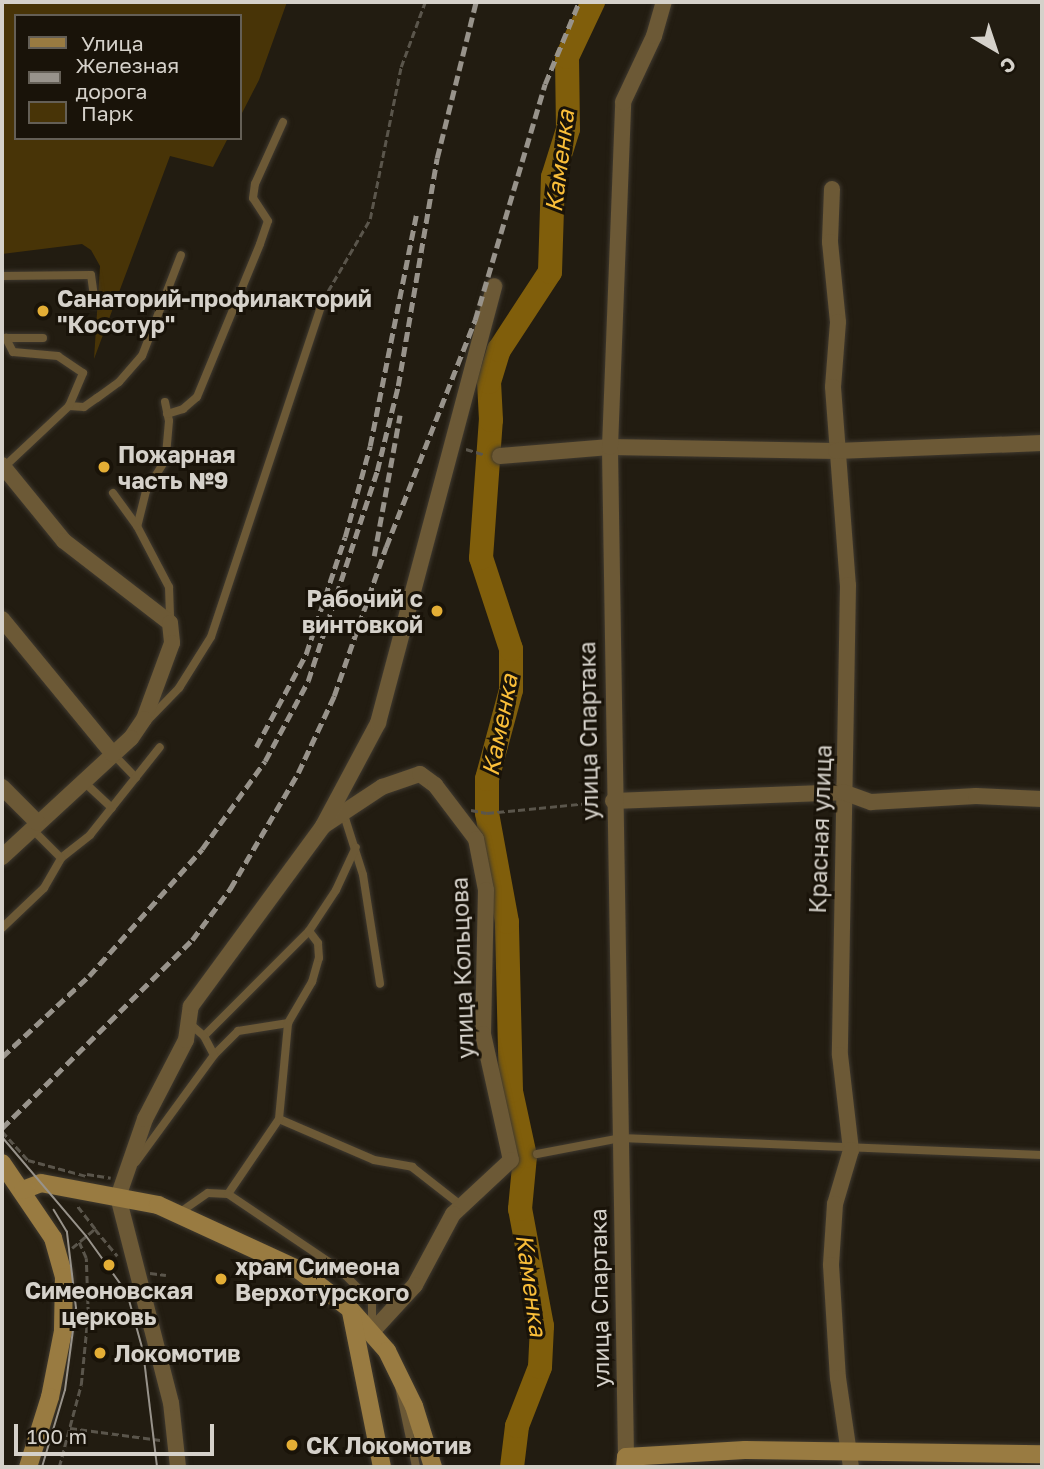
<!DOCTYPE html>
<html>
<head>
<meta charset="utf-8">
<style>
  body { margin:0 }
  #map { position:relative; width:1044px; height:1469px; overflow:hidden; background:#221c11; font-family:"Golos Text",sans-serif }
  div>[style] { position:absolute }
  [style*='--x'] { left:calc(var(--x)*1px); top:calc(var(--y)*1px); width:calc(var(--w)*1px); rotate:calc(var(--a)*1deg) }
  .green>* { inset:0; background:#483407 }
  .river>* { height:24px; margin:-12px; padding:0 12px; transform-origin:12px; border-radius:12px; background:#805e0b }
  .path>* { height:2.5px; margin-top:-1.25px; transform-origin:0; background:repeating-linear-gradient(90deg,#5a554b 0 7px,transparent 0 10.5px) }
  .roads { filter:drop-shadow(0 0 2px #3f392f) drop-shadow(0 0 2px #3f392f) }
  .lane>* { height:8px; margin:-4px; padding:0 4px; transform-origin:4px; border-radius:4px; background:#6c5936 }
  .street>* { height:16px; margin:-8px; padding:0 8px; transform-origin:8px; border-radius:8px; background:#6c5936 }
  .secondary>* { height:18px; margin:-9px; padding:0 9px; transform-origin:9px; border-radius:9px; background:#997b41 }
  .tram>* { height:2px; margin:-1px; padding:0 1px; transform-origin:1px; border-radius:1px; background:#98938b }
  .rail>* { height:4.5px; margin-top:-2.25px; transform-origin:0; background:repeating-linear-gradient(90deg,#98938b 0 10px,transparent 0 15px) }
  .dots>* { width:19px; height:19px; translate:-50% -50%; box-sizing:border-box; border:4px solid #191309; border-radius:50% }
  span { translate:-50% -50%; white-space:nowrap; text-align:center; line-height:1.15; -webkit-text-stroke:6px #191309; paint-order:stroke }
  .poi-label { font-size:23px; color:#d5d1ca; font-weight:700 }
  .left { translate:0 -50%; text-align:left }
  .right { translate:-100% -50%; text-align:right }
  .street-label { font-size:23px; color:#d5d1ca }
  .water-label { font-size:24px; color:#fabe39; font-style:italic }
  .frame { position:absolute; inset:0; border:4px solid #d5d1ca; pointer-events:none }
  .legend { position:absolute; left:14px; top:14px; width:228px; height:126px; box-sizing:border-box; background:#191309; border:2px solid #645f56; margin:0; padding:9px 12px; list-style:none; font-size:21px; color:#d5d1ca }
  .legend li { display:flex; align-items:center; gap:14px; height:35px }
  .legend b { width:35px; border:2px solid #645f56 }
  .north { position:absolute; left:960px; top:14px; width:70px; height:70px; -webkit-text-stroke:5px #191309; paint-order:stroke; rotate:141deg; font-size:19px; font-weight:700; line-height:28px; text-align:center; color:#d5d1ca }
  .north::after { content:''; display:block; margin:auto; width:24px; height:32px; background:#d5d1ca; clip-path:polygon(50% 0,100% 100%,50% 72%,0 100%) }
  .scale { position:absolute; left:14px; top:1424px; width:200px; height:32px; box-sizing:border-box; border:4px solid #d5d1ca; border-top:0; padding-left:9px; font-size:21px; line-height:24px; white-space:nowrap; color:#d5d1ca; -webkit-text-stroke:5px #191309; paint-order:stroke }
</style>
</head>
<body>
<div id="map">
  <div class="green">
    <div style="clip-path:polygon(2px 2px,287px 2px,259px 80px,240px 117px,240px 16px,16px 16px,16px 138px,228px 138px,213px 167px,170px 156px,94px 359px,100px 266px,91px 250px,82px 244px,2px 254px)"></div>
  </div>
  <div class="river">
    <div style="--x:512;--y:1467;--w:41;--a:-83"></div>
    <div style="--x:517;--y:1426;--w:63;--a:-68.7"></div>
    <div style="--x:540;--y:1367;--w:41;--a:-87.2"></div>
    <div style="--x:542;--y:1326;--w:119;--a:-100.6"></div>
    <div style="--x:520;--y:1209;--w:53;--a:-84.6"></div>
    <div style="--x:525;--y:1156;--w:66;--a:-102.2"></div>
    <div style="--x:511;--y:1091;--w:169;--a:-91.4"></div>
    <div style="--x:507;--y:922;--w:111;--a:-100.4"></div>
    <div style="--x:487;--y:813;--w:34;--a:-90"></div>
    <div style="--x:487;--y:779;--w:92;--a:-74.9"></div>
    <div style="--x:511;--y:690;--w:41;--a:-90"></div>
    <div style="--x:511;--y:649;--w:96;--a:-108.2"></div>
    <div style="--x:481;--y:558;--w:138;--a:-85.9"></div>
    <div style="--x:491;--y:420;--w:38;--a:-93"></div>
    <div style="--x:489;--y:382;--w:34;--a:-73"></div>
    <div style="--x:499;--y:350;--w:93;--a:-56.8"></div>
    <div style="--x:550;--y:272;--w:95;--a:-88.2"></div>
    <div style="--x:553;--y:177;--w:50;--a:-72.6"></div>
    <div style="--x:568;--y:129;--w:72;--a:-90.8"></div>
    <div style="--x:567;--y:57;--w:61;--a:-64.7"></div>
  </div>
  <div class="path">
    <div style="--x:328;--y:291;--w:83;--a:-59.7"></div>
    <div style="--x:370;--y:219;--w:155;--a:-78.5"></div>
    <div style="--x:401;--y:67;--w:69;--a:-69.7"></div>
    <div style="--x:466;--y:449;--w:21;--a:17"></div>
    <div style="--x:471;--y:810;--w:16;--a:11"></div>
    <div style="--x:487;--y:813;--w:114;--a:-5.6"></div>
    <div style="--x:2;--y:1131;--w:39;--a:48"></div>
    <div style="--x:28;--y:1160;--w:60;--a:15.4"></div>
    <div style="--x:87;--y:1174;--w:24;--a:9"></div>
    <div style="--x:95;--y:1229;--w:35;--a:50"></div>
    <div style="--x:72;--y:1248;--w:30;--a:-40"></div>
    <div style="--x:95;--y:1229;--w:29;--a:-128"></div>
    <div style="--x:150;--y:1273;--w:16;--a:7"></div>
    <div style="--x:70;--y:1428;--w:91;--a:7.6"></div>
    <div style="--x:59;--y:1467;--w:85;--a:-75"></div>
    <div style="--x:81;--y:1385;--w:71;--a:-84.4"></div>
    <div style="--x:88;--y:1314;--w:56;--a:-92"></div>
    <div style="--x:86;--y:1258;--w:17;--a:-114"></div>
  </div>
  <div class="roads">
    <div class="lane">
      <div style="--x:2;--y:276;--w:89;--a:-0.6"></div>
      <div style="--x:91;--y:275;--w:29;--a:82"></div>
      <div style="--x:4;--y:338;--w:39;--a:0"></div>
      <div style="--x:165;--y:402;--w:19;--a:78"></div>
      <div style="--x:169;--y:421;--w:38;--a:95"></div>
      <div style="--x:166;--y:459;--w:38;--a:122"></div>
      <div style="--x:146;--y:491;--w:36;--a:104"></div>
      <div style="--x:137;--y:526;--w:69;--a:62.3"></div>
      <div style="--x:169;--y:587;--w:36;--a:88"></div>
      <div style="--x:69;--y:406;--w:15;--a:4"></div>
      <div style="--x:84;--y:407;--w:16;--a:-35"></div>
      <div style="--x:97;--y:398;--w:27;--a:-36"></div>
      <div style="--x:119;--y:382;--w:35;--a:-49"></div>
      <div style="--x:142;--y:356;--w:108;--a:-68.9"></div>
      <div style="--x:167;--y:414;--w:17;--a:-17"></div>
      <div style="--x:183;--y:409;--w:18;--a:-41"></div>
      <div style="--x:197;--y:397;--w:165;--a:-67.6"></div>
      <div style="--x:260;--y:244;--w:24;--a:-71"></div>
      <div style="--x:268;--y:221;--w:27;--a:-123"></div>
      <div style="--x:253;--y:198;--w:14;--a:-82"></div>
      <div style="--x:255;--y:184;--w:68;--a:-65.7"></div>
      <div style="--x:4;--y:467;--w:89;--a:-43.2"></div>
      <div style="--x:69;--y:406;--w:36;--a:-67"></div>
      <div style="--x:83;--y:373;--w:30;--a:-146"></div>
      <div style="--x:58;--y:356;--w:45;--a:-174.9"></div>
      <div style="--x:13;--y:352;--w:16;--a:-117"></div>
      <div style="--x:113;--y:493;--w:41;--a:54"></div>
      <div style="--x:148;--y:720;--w:45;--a:-45.9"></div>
      <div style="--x:179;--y:688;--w:60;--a:-57.9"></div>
      <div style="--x:211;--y:637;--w:355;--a:-71.6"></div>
      <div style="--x:113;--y:754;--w:33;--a:46"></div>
      <div style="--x:84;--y:782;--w:38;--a:43"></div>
      <div style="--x:344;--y:815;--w:63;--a:72.4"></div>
      <div style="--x:363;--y:875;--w:110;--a:81.1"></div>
      <div style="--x:61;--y:858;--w:37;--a:-38"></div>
      <div style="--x:90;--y:835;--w:112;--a:-51.5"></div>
      <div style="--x:2;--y:928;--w:58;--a:-43.6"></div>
      <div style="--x:44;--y:888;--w:34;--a:-60"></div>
      <div style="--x:61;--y:858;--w:41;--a:-135"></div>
      <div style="--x:204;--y:1036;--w:148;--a:-45"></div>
      <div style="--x:309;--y:931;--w:49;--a:-56.6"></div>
      <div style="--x:336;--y:890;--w:47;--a:-65.1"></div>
      <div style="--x:214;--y:1055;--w:34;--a:-45"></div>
      <div style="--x:238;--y:1031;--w:51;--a:-9.1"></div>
      <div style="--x:288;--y:1023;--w:48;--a:-59.7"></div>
      <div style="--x:312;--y:982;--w:25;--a:-74"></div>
      <div style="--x:319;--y:958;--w:15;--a:-94"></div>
      <div style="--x:318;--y:943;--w:15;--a:-127"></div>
      <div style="--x:279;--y:1119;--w:103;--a:23.3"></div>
      <div style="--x:374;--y:1160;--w:39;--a:10"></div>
      <div style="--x:412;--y:1167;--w:63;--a:38"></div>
      <div style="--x:537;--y:1154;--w:86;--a:-10.8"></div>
      <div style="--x:621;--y:1138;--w:421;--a:2.3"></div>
      <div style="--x:136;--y:1162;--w:132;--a:-53.9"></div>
      <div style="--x:214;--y:1055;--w:21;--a:-118"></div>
      <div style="--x:204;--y:1036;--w:18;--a:-139"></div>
      <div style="--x:228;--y:1194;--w:91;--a:-55.8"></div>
      <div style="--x:279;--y:1119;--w:96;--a:-84.6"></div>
      <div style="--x:179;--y:1213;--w:35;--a:-35"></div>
      <div style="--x:208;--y:1193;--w:20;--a:3"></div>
      <div style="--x:228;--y:1194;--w:134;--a:34"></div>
      <div style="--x:339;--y:1269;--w:47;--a:45"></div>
      <div style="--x:372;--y:1302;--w:27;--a:90"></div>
      <div style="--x:399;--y:1386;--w:83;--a:78.1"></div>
    </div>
    <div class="street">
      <div style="--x:832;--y:189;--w:53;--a:92.2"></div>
      <div style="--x:830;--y:242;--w:80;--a:84.3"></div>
      <div style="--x:838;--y:322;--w:65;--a:94.4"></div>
      <div style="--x:833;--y:387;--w:199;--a:85.7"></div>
      <div style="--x:848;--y:585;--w:470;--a:91"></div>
      <div style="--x:840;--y:1055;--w:96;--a:83.4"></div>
      <div style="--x:851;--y:1150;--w:56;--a:106.5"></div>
      <div style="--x:835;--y:1204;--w:61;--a:93.8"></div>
      <div style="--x:831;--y:1265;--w:113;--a:86.5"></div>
      <div style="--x:838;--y:1378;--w:90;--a:81.7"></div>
      <div style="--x:500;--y:456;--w:110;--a:-4.7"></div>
      <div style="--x:610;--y:447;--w:226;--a:1"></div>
      <div style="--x:836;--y:451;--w:206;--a:-2.2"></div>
      <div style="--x:2;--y:465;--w:98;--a:50.8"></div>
      <div style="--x:64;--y:541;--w:134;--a:37.7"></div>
      <div style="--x:170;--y:623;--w:20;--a:84"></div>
      <div style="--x:172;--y:643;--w:81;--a:110.2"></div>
      <div style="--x:144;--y:719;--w:23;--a:124"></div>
      <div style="--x:131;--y:738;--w:176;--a:137.3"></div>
      <div style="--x:2;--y:619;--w:175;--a:50.6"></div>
      <div style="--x:2;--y:787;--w:51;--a:45"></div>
      <div style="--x:613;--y:801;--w:230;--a:-2.2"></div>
      <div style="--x:843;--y:792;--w:30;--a:20"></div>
      <div style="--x:871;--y:802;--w:105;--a:-3.3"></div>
      <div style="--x:976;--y:796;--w:66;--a:2.6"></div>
      <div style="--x:323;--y:826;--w:71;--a:-33.5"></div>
      <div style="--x:382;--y:787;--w:40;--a:-18.9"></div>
      <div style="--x:420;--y:774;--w:19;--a:36"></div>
      <div style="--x:435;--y:785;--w:68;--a:52.8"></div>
      <div style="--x:476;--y:839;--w:52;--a:78.9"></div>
      <div style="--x:486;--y:890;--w:144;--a:91.2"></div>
      <div style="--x:483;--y:1034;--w:129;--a:77.5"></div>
      <div style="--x:511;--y:1160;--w:79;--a:137"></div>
      <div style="--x:453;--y:1214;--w:81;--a:118.2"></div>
      <div style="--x:415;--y:1285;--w:64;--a:132.5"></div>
      <div style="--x:626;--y:1457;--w:1010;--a:-90.91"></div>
      <div style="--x:610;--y:447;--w:345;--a:-87.8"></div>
      <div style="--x:623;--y:102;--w:73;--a:-64.8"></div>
      <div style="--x:654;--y:36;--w:35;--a:-74"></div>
      <div style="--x:178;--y:1467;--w:64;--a:-96.2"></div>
      <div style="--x:171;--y:1403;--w:213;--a:-104.4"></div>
      <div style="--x:118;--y:1197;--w:83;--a:-70.9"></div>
      <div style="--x:145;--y:1119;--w:89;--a:-62.6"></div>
      <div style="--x:186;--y:1040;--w:34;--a:-82"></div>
      <div style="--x:191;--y:1006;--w:223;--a:-53.7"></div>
      <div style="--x:323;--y:826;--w:117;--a:-61.9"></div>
      <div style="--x:378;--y:723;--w:452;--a:-75.1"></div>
    </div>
    <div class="secondary">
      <div style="--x:2;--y:1163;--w:91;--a:55.8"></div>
      <div style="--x:53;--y:1238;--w:41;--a:74.2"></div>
      <div style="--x:64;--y:1277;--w:54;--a:91.1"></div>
      <div style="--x:63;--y:1331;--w:67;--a:101.1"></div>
      <div style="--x:50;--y:1397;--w:73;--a:107.4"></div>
      <div style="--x:23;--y:1190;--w:19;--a:-21"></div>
      <div style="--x:41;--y:1183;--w:119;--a:10.6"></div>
      <div style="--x:158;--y:1205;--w:155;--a:24.7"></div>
      <div style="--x:299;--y:1270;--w:64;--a:37.4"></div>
      <div style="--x:350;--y:1309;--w:56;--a:48.6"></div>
      <div style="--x:387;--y:1351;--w:61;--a:63.9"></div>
      <div style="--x:414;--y:1406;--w:64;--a:72.7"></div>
      <div style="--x:351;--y:1312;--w:158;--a:78.7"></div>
      <div style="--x:625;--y:1467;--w:10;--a:-84"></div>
      <div style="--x:626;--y:1457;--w:119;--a:-3.4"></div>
      <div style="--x:745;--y:1450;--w:297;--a:0.8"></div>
    </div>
  </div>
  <div class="tram">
    <div style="--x:2;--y:1137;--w:130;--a:49.7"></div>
    <div style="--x:86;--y:1236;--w:70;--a:54.3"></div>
    <div style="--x:127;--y:1293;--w:60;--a:74.6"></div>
    <div style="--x:143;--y:1351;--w:117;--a:83.1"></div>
    <div style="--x:42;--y:1467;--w:80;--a:-73.4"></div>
    <div style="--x:65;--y:1390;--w:83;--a:-82.4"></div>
    <div style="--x:76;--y:1308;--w:77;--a:-96.8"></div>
    <div style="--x:67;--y:1232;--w:26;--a:-121"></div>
  </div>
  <div class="rail">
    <div style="--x:374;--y:556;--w:143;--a:-79.6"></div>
    <div style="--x:256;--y:747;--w:106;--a:-61.7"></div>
    <div style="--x:306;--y:654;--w:123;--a:-71.6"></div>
    <div style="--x:345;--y:537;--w:94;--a:-74.6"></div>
    <div style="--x:370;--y:446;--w:235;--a:-78.7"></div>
    <div style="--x:2;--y:1057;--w:119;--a:-43"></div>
    <div style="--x:89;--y:976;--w:170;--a:-48.3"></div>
    <div style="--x:202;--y:849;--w:108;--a:-54.4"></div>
    <div style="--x:265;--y:761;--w:91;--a:-61.7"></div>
    <div style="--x:308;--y:681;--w:221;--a:-71.8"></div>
    <div style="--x:377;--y:471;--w:88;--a:-76.1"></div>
    <div style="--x:398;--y:386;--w:231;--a:-80.3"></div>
    <div style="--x:437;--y:158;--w:161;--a:-76"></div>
    <div style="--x:2;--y:1128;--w:267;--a:-44.7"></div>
    <div style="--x:192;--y:940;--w:64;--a:-53.3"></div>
    <div style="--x:230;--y:889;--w:134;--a:-59.6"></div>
    <div style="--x:298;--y:773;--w:85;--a:-64.9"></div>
    <div style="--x:334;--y:696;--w:158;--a:-70.8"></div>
    <div style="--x:386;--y:547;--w:244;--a:-68.6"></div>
    <div style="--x:475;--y:320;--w:246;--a:-73.5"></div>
    <div style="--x:545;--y:84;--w:89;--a:-67.5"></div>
  </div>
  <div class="dots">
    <div style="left:43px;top:311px;background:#e4ae35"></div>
    <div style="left:104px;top:467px;background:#e4ae35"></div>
    <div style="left:437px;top:611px;background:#e4ae35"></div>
    <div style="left:109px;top:1265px;background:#e4ae35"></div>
    <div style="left:221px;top:1279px;background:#e4ae35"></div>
    <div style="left:100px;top:1353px;background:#e4ae35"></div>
    <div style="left:292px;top:1445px;background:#e4ae35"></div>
  </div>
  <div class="poi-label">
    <span class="left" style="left:57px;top:311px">Санаторий-профилакторий<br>"Косотур"</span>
    <span class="left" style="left:118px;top:467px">Пожарная<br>часть №9</span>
    <span class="right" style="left:423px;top:611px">Рабочий с<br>винтовкой</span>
    <span class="left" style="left:235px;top:1279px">храм Симеона<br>Верхотурского</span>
    <span style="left:109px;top:1303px">Симеоновская<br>церковь</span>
    <span class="left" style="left:114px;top:1353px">Локомотив</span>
    <span class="left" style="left:306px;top:1445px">СК Локомотив</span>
  </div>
  <div class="street-label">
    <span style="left:588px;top:731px;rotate:-91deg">улица Спартака</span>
    <span style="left:820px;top:829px;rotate:-88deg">Красная улица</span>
    <span style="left:462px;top:968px;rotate:-92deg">улица Кольцова</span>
    <span style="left:599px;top:1298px;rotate:-91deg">улица Спартака</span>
  </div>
  <div class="water-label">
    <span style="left:559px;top:161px;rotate:-83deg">Каменка</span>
    <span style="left:499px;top:725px;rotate:-79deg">Каменка</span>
    <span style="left:532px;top:1285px;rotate:82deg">Каменка</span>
  </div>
  <div class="frame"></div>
  <ul class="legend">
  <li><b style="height:9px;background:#997b41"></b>Улица</li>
  <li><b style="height:9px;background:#98938b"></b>Железная дорога</li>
  <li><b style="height:19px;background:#483407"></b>Парк</li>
  </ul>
  <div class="north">С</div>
  <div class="scale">100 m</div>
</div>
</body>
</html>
